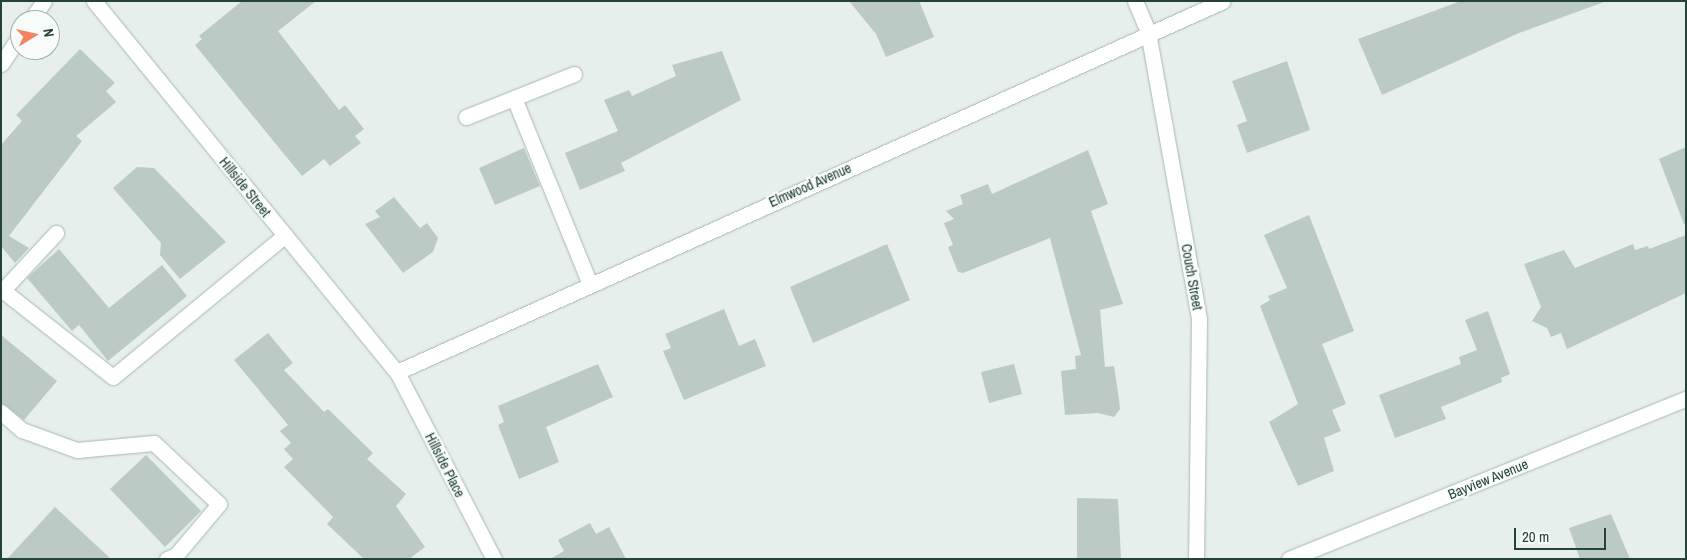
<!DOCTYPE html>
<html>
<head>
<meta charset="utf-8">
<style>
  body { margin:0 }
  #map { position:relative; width:1687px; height:560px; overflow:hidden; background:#e6efeb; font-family:"Archivo Narrow",sans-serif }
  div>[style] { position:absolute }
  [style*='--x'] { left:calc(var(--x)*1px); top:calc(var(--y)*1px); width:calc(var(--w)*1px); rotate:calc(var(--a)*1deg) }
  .building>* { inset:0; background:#bbcac4 }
  .roads { filter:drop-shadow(0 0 1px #a8b8b2) drop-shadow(0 0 1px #a8b8b2) }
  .service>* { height:15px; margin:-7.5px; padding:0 7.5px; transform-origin:7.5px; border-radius:7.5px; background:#fff }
  .minor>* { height:15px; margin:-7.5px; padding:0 7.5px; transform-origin:7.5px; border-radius:7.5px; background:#fff }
  .tertiary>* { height:15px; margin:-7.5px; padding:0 7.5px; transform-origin:7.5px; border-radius:7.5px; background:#fff }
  span { translate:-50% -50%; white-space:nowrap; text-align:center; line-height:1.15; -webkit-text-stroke:4.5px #f7fbf9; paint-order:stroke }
  .street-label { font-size:14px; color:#24423a }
  .frame { position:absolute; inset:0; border:2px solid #24423a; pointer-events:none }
  .north { position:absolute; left:10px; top:10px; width:50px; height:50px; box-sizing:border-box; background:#f7fbf9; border:1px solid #a3b1ad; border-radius:50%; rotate:81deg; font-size:14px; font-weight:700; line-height:20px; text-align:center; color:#24423a }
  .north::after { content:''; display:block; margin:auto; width:18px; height:22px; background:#f4845f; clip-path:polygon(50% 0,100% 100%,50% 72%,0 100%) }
  .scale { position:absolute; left:1514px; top:528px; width:92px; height:22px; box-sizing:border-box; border:2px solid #24423a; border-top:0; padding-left:6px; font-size:15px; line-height:18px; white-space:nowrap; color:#24423a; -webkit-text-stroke:4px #f7fbf9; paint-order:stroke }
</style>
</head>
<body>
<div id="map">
  <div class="building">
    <div style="clip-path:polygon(242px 1px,316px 1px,278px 31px,339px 110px,345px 105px,364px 129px,355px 136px,361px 143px,330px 166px,324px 159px,302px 176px,195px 45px,202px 39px,199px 36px)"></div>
    <div style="clip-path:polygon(849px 1px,919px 1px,934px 37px,886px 57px,876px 34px)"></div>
    <div style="clip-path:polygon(1461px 1px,1604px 1px,1604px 2px,1519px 33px,1382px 95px,1358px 39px)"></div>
    <div style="clip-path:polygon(80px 49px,115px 83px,106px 91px,116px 102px,76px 136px,82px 141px,9px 236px,29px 248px,15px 263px,1px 246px,1px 145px,22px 121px,16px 115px)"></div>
    <div style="clip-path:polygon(722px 51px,741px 100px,621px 163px,625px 171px,580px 190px,565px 153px,618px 131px,604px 100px,629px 90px,632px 96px,676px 76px,672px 65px)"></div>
    <div style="clip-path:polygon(1287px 61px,1310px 130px,1247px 153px,1237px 125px,1247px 121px,1232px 81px)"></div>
    <div style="clip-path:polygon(1686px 147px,1686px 224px,1684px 224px,1659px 159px)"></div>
    <div style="clip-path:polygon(524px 148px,540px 186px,495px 205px,479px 168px)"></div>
    <div style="clip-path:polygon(1088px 150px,1108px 204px,1091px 211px,1123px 304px,1100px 310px,1105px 367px,1114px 366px,1119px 399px,1120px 409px,1114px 417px,1098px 413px,1065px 415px,1061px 371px,1076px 369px,1075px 356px,1081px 355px,1050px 238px,963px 273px,958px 272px,948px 247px,953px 245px,944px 223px,954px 219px,946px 211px,963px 204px,960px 195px,988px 184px,992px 194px)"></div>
    <div style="clip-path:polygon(137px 167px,154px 168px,226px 242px,180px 279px,160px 255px,161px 243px,113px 188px)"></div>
    <div style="clip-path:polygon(394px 197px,420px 228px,427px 223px,438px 238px,433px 252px,403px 273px,365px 224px,380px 217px,375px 211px)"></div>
    <div style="clip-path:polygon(1309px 215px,1354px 331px,1322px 344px,1346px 404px,1332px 410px,1341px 431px,1324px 438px,1334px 471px,1298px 486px,1269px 422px,1298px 404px,1260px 306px,1270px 300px,1268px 296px,1287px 288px,1264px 235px)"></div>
    <div style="clip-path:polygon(1686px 235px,1686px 293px,1567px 349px,1561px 333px,1551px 337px,1547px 328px,1532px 321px,1541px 307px,1524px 264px,1564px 250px,1575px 268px,1633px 244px,1635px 250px,1648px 246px,1649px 249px)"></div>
    <div style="clip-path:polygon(887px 244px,910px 300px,813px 343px,790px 287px)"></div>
    <div style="clip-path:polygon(59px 249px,109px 308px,162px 265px,187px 296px,108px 361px,79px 325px,72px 331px,27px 278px)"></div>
    <div style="clip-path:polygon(724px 309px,739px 346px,755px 339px,766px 366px,684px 400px,663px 351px,671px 348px,665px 334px)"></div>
    <div style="clip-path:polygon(1488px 311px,1510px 374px,1501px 378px,1502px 382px,1441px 407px,1446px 419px,1395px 438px,1379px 395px,1461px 364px,1459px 357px,1477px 350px,1465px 320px)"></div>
    <div style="clip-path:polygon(268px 333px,293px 363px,284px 370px,324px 412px,328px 409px,373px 453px,367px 459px,406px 494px,396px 506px,425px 547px,409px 559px,364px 559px,327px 524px,333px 517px,284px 467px,293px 459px,284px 449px,291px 443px,280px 431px,288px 425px,234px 360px)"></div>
    <div style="clip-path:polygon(1px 335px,57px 381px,24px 420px,1px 403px)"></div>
    <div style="clip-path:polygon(598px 364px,613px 397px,546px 427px,559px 462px,519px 479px,498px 425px,504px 422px,498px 406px)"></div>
    <div style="clip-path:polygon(1014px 364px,1022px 394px,989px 403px,981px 372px)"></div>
    <div style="clip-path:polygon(146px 455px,201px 511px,165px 547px,110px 489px)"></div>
    <div style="clip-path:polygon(1077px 498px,1118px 499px,1121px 559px,1077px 559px)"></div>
    <div style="clip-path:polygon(55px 507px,111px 559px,7px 559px)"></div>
    <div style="clip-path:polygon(1611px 514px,1630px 559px,1580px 559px,1569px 528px)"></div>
    <div style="clip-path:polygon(590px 523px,596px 534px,609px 527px,626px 559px,550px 559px,564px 551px,558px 540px)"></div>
  </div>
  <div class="roads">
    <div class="service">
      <div style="--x:574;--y:74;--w:65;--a:158.2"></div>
      <div style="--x:514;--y:98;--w:201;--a:67.8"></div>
      <div style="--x:466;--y:117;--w:52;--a:-21.6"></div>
      <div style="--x:1;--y:289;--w:142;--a:38.2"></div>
      <div style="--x:113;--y:377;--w:223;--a:-39.5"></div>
      <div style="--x:3;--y:290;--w:78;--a:-47.1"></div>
      <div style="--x:1;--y:412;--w:28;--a:41"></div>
      <div style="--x:22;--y:430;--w:59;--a:20"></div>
      <div style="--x:77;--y:450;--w:77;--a:-5.2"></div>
      <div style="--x:154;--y:443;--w:89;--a:43.2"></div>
      <div style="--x:219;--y:504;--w:67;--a:130.1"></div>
      <div style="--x:176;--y:555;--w:10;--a:156"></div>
    </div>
    <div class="minor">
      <div style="--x:94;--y:1;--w:479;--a:50.8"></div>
      <div style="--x:397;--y:372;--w:211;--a:62.6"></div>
      <div style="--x:1135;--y:1;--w:34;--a:67"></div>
      <div style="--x:1148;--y:32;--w:291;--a:79.9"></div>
      <div style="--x:1199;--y:319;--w:240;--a:90.7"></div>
      <div style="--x:397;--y:372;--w:905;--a:-24.19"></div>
      <div style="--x:1289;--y:559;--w:428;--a:-22"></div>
    </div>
    <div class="tertiary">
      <div style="--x:31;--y:20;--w:23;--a:-56"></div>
      <div style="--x:1;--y:64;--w:34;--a:-56"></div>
    </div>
  </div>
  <div class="street-label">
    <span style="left:810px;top:185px;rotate:-24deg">Elmwood Avenue</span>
    <span style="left:245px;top:187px;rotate:51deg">Hillside Street</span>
    <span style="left:1192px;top:277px;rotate:80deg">Couch Street</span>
    <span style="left:445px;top:465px;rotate:63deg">Hillside Place</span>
    <span style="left:1488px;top:479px;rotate:-22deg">Bayview Avenue</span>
  </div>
  <div class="frame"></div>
  <div class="north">N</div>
  <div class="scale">20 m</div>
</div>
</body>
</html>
